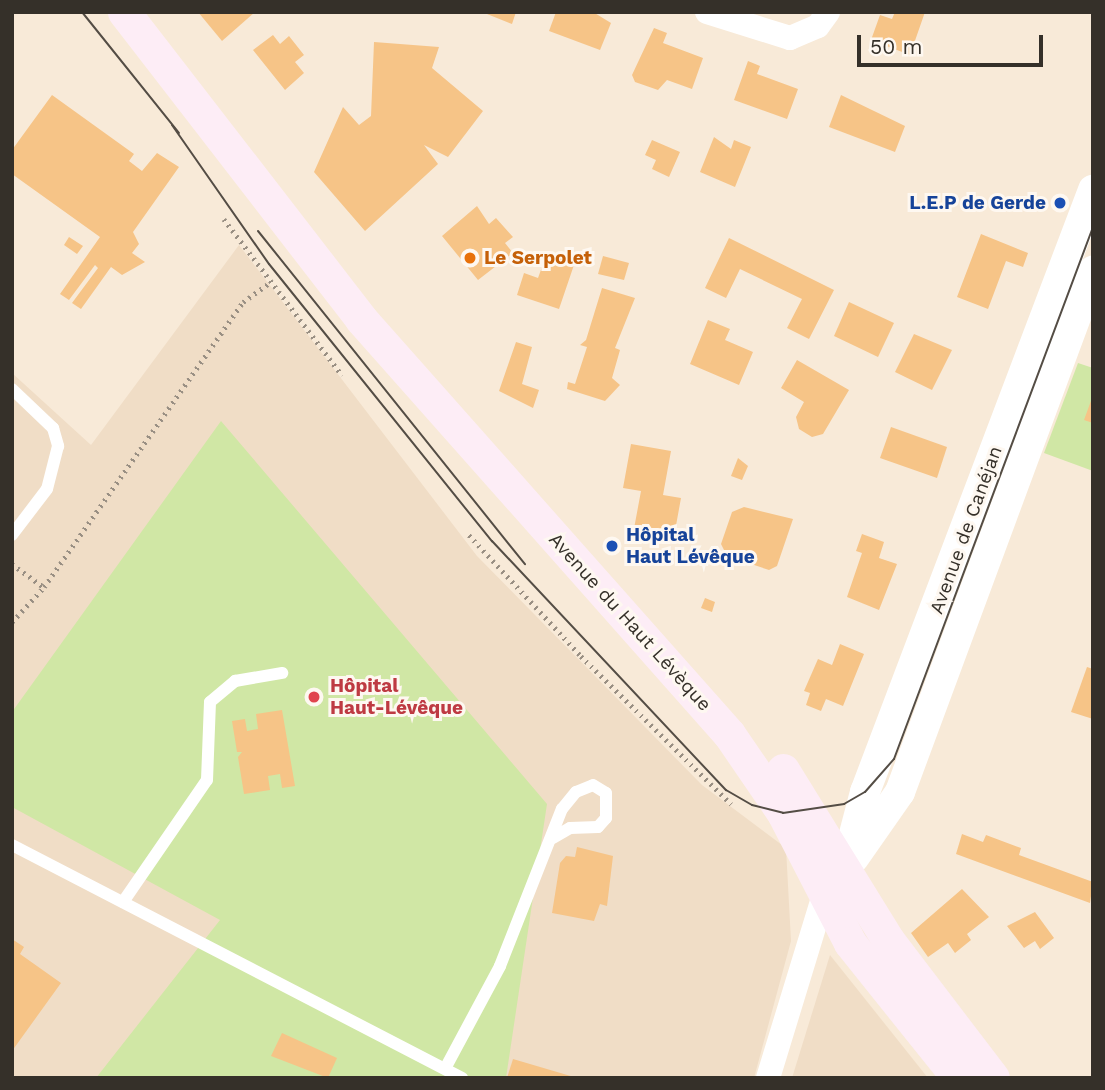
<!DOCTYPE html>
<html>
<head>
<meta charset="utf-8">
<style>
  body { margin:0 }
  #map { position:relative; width:1105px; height:1090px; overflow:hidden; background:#f8ead8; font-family:"Work Sans",sans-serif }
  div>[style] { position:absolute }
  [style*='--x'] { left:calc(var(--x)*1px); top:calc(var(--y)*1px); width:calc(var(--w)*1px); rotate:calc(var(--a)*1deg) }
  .built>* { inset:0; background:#f0ddc6 }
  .green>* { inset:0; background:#d0e7a5 }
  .building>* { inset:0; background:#f6c487 }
  .path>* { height:4.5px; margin-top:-2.25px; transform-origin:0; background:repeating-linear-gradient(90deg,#998f83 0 2px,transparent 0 7px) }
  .service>* { height:12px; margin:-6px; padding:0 6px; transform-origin:6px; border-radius:6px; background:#fff }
  .minor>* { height:24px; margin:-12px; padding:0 12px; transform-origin:12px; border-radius:12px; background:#fff }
  .tertiary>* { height:30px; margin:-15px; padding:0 15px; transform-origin:15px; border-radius:15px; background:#fff }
  .secondary>* { height:33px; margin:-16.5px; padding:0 16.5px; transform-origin:16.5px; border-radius:16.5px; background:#fdedf6 }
  .tram>* { height:2px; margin:-1px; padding:0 1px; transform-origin:1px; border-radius:1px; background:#544d45 }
  .dots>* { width:19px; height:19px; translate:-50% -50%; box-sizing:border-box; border:4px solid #fef8f1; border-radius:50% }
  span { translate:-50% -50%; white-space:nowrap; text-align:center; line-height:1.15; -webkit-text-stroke:6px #fef8f1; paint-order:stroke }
  .transit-label { font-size:19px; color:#164399; font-weight:700 }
  .right { translate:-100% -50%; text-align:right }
  .left { translate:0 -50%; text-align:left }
  .food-label { font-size:19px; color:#c56008; font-weight:700 }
  .street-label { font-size:19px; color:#353029 }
  .health-label { font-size:19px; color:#be3a42; font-weight:700 }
  .frame { position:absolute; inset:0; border:14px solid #353029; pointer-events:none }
  .scale { position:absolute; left:857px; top:35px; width:186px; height:32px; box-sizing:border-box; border:4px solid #353029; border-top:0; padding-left:9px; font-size:21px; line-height:24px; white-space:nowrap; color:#353029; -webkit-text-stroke:5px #fef8f1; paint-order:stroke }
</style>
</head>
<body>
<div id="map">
  <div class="built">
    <div style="clip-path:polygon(239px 245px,477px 556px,702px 785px,786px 848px,791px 941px,754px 1078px,12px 1078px,12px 373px,91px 445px)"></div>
    <div style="clip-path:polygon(830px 955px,928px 1078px,792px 1078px)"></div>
  </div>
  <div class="green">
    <div style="clip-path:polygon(1078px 363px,1093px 368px,1093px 471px,1044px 453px)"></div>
    <div style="clip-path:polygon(221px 421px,547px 804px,506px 1078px,96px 1078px,220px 920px,12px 807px,12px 712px)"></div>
  </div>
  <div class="building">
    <div style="clip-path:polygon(198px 12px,255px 12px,222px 41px)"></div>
    <div style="clip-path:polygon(482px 12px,516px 12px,512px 24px)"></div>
    <div style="clip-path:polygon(556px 12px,593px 12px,611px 23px,600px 50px,549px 31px)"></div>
    <div style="clip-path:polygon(895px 12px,925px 12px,910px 55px,871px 40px,880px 15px,892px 19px)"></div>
    <div style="clip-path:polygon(654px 28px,667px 33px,663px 43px,703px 58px,692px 89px,667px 80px,658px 90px,635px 82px,632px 75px)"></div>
    <div style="clip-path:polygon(273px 35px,280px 44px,289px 36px,304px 55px,295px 62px,304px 73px,285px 90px,253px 50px)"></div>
    <div style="clip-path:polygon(374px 42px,439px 47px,432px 68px,483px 111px,448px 157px,424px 145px,438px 164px,365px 231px,314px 172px,343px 107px,359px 125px,371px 116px)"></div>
    <div style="clip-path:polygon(748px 61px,760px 66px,757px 74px,798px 89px,787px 119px,734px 100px)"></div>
    <div style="clip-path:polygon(52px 95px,134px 154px,129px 161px,142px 171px,157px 153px,179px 167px,133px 232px,139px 244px,132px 253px,145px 262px,122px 275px,111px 267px,81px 309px,72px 303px,98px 268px,95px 265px,69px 300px,60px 294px,100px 237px,12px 174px,12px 150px)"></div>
    <div style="clip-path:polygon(841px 95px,905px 126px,895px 152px,829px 127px)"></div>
    <div style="clip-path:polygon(714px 137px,731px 149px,734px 140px,751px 147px,735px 187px,700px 172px)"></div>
    <div style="clip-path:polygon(652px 140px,680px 152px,669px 177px,652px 169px,656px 160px,645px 155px)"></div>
    <div style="clip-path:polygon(477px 206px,489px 224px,496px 218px,513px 237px,505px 243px,513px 253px,478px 280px,442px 236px)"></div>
    <div style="clip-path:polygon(981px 234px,1028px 253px,1023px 267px,1006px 261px,988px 309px,957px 297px)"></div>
    <div style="clip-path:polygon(69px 237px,83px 246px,77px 254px,64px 245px)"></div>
    <div style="clip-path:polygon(729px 238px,834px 290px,809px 339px,787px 328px,802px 299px,740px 269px,726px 298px,705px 288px)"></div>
    <div style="clip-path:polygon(547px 253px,575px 262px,559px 309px,517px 295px,524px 273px,538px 278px)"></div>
    <div style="clip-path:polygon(603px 256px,629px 263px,624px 280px,598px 274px)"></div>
    <div style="clip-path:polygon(602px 288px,635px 298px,615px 348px,620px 350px,612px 378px,620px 385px,605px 401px,567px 389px,568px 382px,575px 384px,587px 347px,580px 345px,586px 340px)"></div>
    <div style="clip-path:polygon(849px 302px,894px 323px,878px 357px,834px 336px)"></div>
    <div style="clip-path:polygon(708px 320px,730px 329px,725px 340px,753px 352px,739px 385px,690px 364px)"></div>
    <div style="clip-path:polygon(914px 334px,952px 350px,932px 390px,895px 372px)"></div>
    <div style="clip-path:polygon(516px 342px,532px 347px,522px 384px,539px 390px,533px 408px,499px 391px)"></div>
    <div style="clip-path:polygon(797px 360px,849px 390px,823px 434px,812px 437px,799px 429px,796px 417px,804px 402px,781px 388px)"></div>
    <div style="clip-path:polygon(1092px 398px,1093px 398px,1093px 423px,1084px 420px)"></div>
    <div style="clip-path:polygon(891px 427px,947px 447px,937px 478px,880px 458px)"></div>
    <div style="clip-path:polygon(631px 444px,671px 451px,663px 495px,681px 498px,673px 542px,633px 534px,641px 491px,623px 488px)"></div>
    <div style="clip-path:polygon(738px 458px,748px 466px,742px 480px,731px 476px)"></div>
    <div style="clip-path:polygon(744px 507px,793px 519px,777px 566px,769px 570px,727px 556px,721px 544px,732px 512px)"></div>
    <div style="clip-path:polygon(862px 534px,884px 542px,879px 558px,897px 564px,879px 610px,847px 597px,862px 553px,856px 551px)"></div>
    <div style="clip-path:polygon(705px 598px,715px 602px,712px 612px,701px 608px)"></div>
    <div style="clip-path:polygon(840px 644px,864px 654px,843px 706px,826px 699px,821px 711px,806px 705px,810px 693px,804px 691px,818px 659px,832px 665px)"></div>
    <div style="clip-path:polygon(1087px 667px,1093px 669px,1093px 719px,1071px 712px)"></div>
    <div style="clip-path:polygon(282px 710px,295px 786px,282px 788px,280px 774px,268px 776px,270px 790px,244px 794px,238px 757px,242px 752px,237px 752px,232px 721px,245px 719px,247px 731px,258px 729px,256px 714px)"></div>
    <div style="clip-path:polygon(962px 834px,983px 842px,986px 835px,1021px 848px,1019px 855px,1093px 882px,1090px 903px,956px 854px)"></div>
    <div style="clip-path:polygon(577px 847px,613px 856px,607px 906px,600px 904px,594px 921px,552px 913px,560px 863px,566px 856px,575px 857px)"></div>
    <div style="clip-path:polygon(962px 889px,989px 917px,967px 934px,971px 940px,955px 953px,948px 943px,928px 957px,911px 933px)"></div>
    <div style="clip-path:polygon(1035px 912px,1054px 938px,1040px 949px,1035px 941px,1024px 948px,1007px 926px)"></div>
    <div style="clip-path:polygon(12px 939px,24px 947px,20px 954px,61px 983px,12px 1051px)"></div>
    <div style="clip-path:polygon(282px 1033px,337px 1058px,328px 1078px,271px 1056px)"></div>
    <div style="clip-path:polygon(513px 1059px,574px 1077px,574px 1078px,507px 1078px)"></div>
  </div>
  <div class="path">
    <div style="--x:224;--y:219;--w:196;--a:52.9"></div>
    <div style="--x:469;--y:535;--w:165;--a:47.2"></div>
    <div style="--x:581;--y:656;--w:211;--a:44.6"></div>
    <div style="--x:12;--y:564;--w:39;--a:36"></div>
    <div style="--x:12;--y:622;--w:47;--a:-47.6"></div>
    <div style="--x:44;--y:587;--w:348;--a:-55.1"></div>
    <div style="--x:243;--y:302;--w:34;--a:-36"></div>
  </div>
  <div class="service">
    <div style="--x:12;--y:389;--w:57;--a:43.6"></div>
    <div style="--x:53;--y:428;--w:19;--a:74"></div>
    <div style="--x:58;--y:446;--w:44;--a:104.3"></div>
    <div style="--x:47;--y:489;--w:58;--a:127.3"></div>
    <div style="--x:12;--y:845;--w:507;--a:27.37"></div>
    <div style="--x:123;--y:902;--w:148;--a:-55.5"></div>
    <div style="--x:207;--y:780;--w:78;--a:-87.8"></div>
    <div style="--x:210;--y:702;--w:33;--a:-40"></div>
    <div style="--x:235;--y:681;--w:48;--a:-9.7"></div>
    <div style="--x:447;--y:1065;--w:112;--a:-61.8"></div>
    <div style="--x:500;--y:966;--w:169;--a:-68.5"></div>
    <div style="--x:562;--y:809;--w:22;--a:-51"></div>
    <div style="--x:576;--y:792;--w:18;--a:-22"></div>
    <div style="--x:593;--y:785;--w:15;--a:32"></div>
    <div style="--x:606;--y:793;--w:25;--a:90"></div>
    <div style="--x:606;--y:818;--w:12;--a:132"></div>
    <div style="--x:598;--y:827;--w:28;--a:178"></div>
    <div style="--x:570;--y:828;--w:20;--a:150"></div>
  </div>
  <div class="minor">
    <div style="--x:707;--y:12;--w:87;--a:17.4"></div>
    <div style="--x:790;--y:38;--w:30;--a:-23"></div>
    <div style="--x:818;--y:26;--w:17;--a:-54"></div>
    <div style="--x:768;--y:1078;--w:195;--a:-73"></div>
  </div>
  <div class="tertiary">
    <div style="--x:854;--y:858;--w:80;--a:-55.1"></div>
    <div style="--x:900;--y:792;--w:556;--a:-69.67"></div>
    <div style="--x:844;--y:872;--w:83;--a:-75.3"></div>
    <div style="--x:865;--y:792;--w:644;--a:-69.26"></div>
  </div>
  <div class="secondary">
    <div style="--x:124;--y:12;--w:388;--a:52.3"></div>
    <div style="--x:361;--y:319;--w:555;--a:48.44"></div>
    <div style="--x:729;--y:734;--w:96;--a:55.6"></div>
    <div style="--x:783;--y:813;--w:146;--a:62.7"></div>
    <div style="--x:850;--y:943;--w:173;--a:51.3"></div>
    <div style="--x:783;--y:770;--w:200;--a:58.3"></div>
    <div style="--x:888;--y:940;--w:173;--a:52.7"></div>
  </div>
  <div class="tram">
    <div style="--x:82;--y:12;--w:155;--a:51.3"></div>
    <div style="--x:172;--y:125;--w:169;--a:55.1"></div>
    <div style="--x:269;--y:264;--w:356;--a:51.2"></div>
    <div style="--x:492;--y:541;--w:342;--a:46.8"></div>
    <div style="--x:726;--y:790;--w:30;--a:30"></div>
    <div style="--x:752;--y:805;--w:32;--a:14"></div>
    <div style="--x:783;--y:813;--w:62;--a:-8.4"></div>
    <div style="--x:844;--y:804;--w:24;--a:-30"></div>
    <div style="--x:865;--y:792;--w:44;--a:-48.7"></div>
    <div style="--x:894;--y:759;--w:568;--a:-69.49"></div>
    <div style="--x:258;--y:231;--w:427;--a:51.3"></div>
  </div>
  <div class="dots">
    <div style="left:1060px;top:203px;background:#1a4fb4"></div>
    <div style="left:470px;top:258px;background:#e8710a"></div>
    <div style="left:612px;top:546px;background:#1a4fb4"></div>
    <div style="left:314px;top:697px;background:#e0444e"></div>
  </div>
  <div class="transit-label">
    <span class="right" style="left:1046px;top:203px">L.E.P de Gerde</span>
    <span class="left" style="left:626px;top:546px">Hôpital<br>Haut Lévêque</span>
  </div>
  <div class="food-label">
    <span class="left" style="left:484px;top:258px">Le Serpolet</span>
  </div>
  <div class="street-label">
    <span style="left:966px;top:530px;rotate:-70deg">Avenue de Canéjan</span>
    <span style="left:630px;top:622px;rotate:48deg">Avenue du Haut Lévèque</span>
  </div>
  <div class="health-label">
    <span class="left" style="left:330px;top:697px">Hôpital<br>Haut-Lévêque</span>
  </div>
  <div class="frame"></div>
  <div class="scale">50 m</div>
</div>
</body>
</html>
